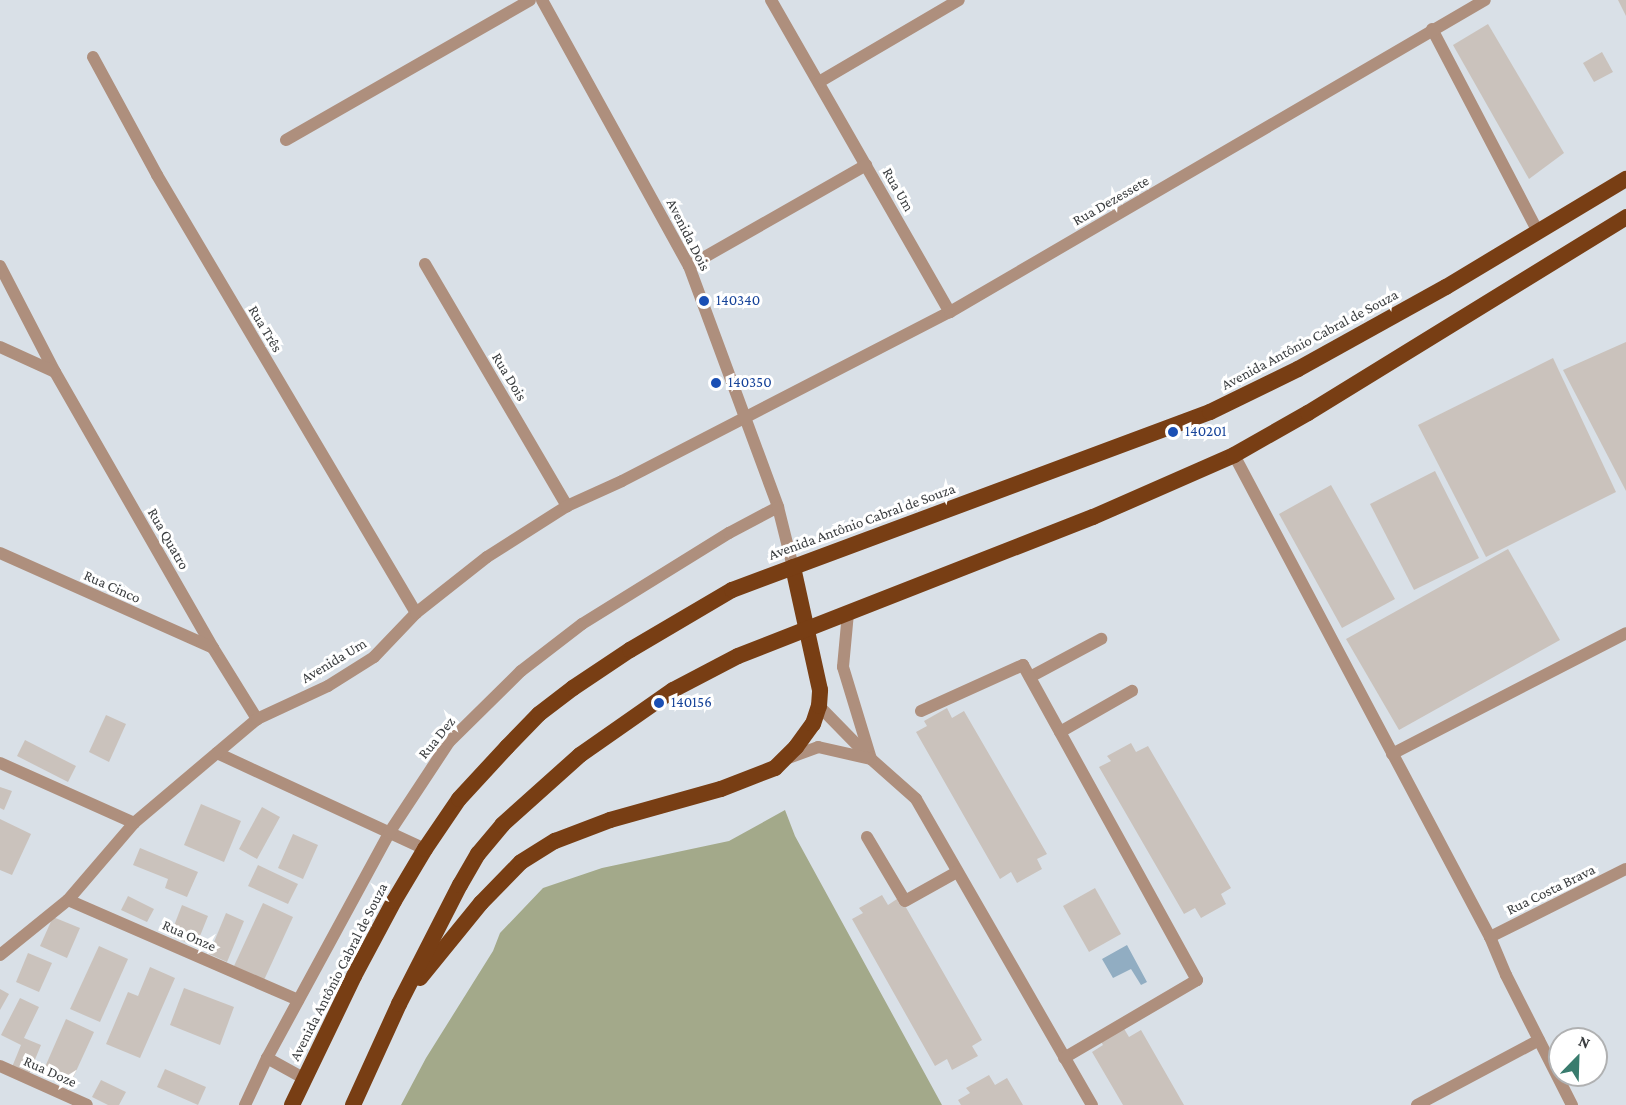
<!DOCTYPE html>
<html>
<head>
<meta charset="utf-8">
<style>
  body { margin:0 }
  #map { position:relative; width:1626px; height:1105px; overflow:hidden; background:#d9e0e7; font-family:"Crimson Pro",serif }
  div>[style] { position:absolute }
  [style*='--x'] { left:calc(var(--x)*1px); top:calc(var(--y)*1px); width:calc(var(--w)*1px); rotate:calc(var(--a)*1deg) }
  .forest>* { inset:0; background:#a3a98a }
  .water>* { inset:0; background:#91adc2 }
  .building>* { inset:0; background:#cac2bc }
  .service>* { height:12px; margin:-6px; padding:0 6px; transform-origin:6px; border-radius:6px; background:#ae8f7d }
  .minor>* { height:12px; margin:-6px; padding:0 6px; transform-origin:6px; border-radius:6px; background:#ae8f7d }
  .tertiary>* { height:12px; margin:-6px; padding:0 6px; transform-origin:6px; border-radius:6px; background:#ae8f7d }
  .trunk>* { height:16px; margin:-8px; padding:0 8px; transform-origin:8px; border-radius:8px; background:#783e14 }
  .dots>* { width:16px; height:16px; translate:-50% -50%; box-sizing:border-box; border:3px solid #fff; border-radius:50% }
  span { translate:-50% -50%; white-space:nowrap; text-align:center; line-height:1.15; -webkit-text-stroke:6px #fff; paint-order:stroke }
  .street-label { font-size:15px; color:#3a3d3f }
  .transit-label { font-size:15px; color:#164399 }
  .left { translate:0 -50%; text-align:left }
  .north { position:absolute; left:1548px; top:1027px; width:60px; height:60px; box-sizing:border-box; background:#fff; border:2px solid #b0b1b2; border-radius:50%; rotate:23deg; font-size:16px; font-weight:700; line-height:24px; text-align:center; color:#3a3d3f }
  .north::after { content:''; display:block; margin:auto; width:21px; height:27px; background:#397c6e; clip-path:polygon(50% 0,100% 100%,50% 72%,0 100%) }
</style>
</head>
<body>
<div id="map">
  <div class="forest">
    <div style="clip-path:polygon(785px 810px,795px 836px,942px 1105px,401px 1105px,426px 1058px,493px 951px,500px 933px,543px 888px,602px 868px,729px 841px)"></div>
  </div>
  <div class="water">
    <div style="clip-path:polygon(1127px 945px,1147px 982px,1141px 985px,1131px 969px,1113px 978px,1102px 959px)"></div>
  </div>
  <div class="building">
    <div style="clip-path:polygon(1618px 0,1626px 0,1626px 16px)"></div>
    <div style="clip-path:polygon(1488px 24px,1564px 153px,1529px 179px,1453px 45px)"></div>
    <div style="clip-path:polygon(1602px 52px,1613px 72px,1594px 82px,1583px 63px)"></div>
    <div style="clip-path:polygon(1626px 342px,1626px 491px,1563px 370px)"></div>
    <div style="clip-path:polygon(1553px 358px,1616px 492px,1486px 557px,1418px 425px)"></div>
    <div style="clip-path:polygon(1435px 471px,1479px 558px,1414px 590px,1370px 504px)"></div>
    <div style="clip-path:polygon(1331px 485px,1395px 599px,1342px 628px,1279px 514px)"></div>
    <div style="clip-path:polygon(1508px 549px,1560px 640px,1399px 730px,1346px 639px)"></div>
    <div style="clip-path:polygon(947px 708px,952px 718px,964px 711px,1047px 854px,1037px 859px,1042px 869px,1017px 883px,1011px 872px,1000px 879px,916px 732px,927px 726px,924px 721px)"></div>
    <div style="clip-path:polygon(106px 715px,126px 724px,109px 762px,89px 752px)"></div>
    <div style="clip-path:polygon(25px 740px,76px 766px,68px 782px,17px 756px)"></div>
    <div style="clip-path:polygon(1131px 743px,1136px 752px,1148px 746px,1231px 888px,1221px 894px,1226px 904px,1201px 918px,1195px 908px,1184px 914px,1099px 767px,1111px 761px,1107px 756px)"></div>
    <div style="clip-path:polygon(0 787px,12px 791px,4px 810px,0 808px)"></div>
    <div style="clip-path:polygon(201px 804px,241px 821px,224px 862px,184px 845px)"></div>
    <div style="clip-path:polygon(262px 807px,280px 817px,257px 859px,239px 849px)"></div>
    <div style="clip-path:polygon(0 819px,31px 834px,12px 875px,0 870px)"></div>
    <div style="clip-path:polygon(293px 834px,318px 845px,303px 879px,278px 868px)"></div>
    <div style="clip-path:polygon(140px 848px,198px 872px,187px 897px,165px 888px,168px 879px,133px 865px)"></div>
    <div style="clip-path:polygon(258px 865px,298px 884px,288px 904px,248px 886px)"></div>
    <div style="clip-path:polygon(1095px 888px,1121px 934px,1089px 952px,1063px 906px)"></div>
    <div style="clip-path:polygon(882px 895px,888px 905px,900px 897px,982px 1040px,972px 1046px,978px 1056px,952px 1070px,947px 1059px,935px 1066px,852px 919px,863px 913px,859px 908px)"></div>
    <div style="clip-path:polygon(128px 896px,154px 909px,147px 922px,121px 910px)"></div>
    <div style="clip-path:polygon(263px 903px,293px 917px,264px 980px,234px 966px)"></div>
    <div style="clip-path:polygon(182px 905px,208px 916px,196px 946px,170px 936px)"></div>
    <div style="clip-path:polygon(226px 913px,244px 921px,227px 962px,209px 954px)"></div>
    <div style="clip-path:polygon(53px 917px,80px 928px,67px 958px,40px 946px)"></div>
    <div style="clip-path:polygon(99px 946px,128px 959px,100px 1022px,70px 1009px)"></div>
    <div style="clip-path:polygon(28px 953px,52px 963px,39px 992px,16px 982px)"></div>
    <div style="clip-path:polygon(150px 967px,175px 978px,140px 1058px,106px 1044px,128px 992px,138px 996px)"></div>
    <div style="clip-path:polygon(184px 988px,234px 1007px,220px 1045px,170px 1025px)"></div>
    <div style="clip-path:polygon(0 989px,9px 994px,0 1010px)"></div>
    <div style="clip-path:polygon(20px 998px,39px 1007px,24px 1038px,41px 1045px,29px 1074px,12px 1067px,21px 1045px,1px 1035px)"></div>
    <div style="clip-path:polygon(66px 1019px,94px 1032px,72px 1080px,45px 1067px)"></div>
    <div style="clip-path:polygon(1123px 1027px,1129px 1037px,1141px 1030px,1184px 1105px,1123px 1105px,1092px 1052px,1103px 1045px,1100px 1040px)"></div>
    <div style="clip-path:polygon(165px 1069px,206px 1087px,198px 1105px,157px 1087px)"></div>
    <div style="clip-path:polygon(989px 1075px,995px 1085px,1007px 1078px,1023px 1105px,961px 1105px,958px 1100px,970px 1093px,966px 1088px)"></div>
    <div style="clip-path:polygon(101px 1080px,126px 1092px,119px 1105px,108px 1105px,92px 1097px)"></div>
  </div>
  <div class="service">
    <div style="--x:848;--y:613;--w:54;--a:95.3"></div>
    <div style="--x:843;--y:667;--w:96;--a:73.1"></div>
    <div style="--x:871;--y:759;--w:60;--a:41.6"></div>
    <div style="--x:916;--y:799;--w:353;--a:60.1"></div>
    <div style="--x:1030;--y:677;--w:81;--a:-28.2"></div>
    <div style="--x:819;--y:706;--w:70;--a:45.6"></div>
    <div style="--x:921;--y:711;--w:112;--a:-24.3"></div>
    <div style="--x:1023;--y:665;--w:360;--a:61.1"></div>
    <div style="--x:1197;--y:980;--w:154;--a:149.6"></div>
    <div style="--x:1060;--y:732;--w:83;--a:-29.7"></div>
    <div style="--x:788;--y:758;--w:32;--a:-20"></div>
    <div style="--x:818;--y:747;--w:54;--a:12.8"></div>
    <div style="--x:867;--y:837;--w:74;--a:59.3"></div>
    <div style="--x:905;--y:901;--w:60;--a:-29.1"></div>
  </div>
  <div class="minor">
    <div style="--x:771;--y:0;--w:360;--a:60.2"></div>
    <div style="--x:1432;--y:29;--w:229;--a:62.4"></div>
    <div style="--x:93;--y:57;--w:134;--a:61.5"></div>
    <div style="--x:157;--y:175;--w:509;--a:59.4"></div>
    <div style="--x:819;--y:82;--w:162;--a:-30.4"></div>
    <div style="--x:286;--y:140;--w:281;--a:-29.8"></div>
    <div style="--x:425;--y:264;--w:281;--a:59.6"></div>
    <div style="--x:0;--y:266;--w:119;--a:62.6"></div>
    <div style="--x:55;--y:372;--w:318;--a:60.2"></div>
    <div style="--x:213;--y:648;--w:84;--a:58.2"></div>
    <div style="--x:689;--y:266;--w:204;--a:-29.7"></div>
    <div style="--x:0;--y:347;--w:60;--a:24.4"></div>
    <div style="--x:1234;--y:455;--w:546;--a:62.03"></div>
    <div style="--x:1490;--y:937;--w:41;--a:67.2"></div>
    <div style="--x:1506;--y:975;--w:146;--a:63.1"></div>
    <div style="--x:0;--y:553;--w:233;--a:24"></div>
    <div style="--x:217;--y:753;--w:229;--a:24.8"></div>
    <div style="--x:1392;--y:754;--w:263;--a:-27.3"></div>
    <div style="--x:0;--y:763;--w:147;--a:24.1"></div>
    <div style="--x:68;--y:900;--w:251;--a:23.5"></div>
    <div style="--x:1490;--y:937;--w:152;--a:-26.6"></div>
    <div style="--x:0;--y:955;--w:87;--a:-39"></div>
    <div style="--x:68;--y:900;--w:101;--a:-49.4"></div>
    <div style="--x:134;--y:823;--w:161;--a:-40.2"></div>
    <div style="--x:257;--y:719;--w:78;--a:-24.9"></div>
    <div style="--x:328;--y:686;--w:54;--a:-32.2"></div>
    <div style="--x:374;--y:657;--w:61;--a:-46.3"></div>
    <div style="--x:416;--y:613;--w:90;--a:-38.3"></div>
    <div style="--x:487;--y:557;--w:95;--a:-32.5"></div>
    <div style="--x:567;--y:506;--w:60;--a:-24.4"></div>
    <div style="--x:622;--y:481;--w:369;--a:-27.3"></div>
    <div style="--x:950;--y:312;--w:619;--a:-30.25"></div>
    <div style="--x:267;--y:1058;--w:43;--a:28.9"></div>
    <div style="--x:0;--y:1066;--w:95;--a:24.1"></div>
    <div style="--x:245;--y:1105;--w:52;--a:-64.9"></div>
    <div style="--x:267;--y:1058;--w:256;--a:-61.5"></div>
    <div style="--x:389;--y:833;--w:109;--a:-56.6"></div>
    <div style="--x:449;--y:742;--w:101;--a:-44.6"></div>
    <div style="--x:521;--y:671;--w:77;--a:-37.6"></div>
    <div style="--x:582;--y:624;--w:173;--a:-31.8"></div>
    <div style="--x:729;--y:533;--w:55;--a:-28"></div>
    <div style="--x:1417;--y:1105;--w:138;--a:-28"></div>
  </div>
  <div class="tertiary">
    <div style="--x:542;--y:0;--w:304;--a:61.1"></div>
    <div style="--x:689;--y:266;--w:257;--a:69.7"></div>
    <div style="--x:778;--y:507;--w:62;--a:76"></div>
  </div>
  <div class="trunk">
    <div style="--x:420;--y:978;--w:97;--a:-50.9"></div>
    <div style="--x:481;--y:903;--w:57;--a:-45.7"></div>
    <div style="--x:521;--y:862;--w:40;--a:-32"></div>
    <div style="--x:555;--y:841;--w:59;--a:-20.9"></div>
    <div style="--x:610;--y:820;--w:115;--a:-15.6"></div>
    <div style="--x:721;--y:789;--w:58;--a:-21.3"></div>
    <div style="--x:775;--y:768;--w:30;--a:-45"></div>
    <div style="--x:796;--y:747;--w:29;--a:-54"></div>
    <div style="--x:813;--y:724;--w:19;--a:-72"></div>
    <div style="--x:819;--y:706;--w:16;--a:-86"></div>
    <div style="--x:820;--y:690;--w:126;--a:-102.4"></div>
    <div style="--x:292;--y:1105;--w:143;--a:-64.3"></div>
    <div style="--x:354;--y:976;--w:85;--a:-61.9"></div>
    <div style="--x:394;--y:901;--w:61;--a:-59.2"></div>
    <div style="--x:425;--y:849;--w:60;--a:-55.8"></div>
    <div style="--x:459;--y:799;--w:71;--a:-47.3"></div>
    <div style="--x:507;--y:747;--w:46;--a:-45.9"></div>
    <div style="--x:539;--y:714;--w:43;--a:-37.4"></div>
    <div style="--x:573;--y:688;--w:69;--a:-33.7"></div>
    <div style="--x:630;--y:650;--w:118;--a:-30.5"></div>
    <div style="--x:732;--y:590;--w:510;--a:-20.42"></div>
    <div style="--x:1210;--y:412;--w:98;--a:-26"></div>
    <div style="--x:1298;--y:369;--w:169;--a:-29"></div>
    <div style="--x:1446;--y:287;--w:210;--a:-31"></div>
    <div style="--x:353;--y:1105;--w:111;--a:-65.5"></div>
    <div style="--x:399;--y:1004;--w:134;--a:-62.9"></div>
    <div style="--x:460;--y:885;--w:36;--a:-60"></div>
    <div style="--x:478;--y:854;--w:38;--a:-50"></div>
    <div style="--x:502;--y:825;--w:105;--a:-41.9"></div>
    <div style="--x:580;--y:755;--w:113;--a:-35"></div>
    <div style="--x:673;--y:690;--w:73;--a:-27.6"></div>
    <div style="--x:738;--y:656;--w:381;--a:-21.4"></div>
    <div style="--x:1093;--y:517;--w:154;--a:-23.7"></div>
    <div style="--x:1234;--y:455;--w:85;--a:-29.6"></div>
    <div style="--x:1308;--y:413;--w:374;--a:-31.6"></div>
  </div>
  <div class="dots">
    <div style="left:704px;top:301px;background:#1a4fb4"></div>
    <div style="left:716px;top:383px;background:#1a4fb4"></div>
    <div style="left:1173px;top:432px;background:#1a4fb4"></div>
    <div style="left:659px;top:703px;background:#1a4fb4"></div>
  </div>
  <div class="street-label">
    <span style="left:898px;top:190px;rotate:60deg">Rua Um</span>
    <span style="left:1111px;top:201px;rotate:-30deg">Rua Dezessete</span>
    <span style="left:688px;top:235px;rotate:63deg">Avenida Dois</span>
    <span style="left:265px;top:329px;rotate:59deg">Rua Três</span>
    <span style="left:1310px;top:340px;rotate:-28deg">Avenida Antônio Cabral de Souza</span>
    <span style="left:509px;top:377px;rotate:59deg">Rua Dois</span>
    <span style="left:862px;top:522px;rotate:-20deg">Avenida Antônio Cabral de Souza</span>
    <span style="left:168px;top:539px;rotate:60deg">Rua Quatro</span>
    <span style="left:112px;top:587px;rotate:24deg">Rua Cinco</span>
    <span style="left:334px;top:661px;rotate:-31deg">Avenida Um</span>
    <span style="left:437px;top:738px;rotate:-51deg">Rua Dez</span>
    <span style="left:1551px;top:890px;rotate:-26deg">Rua Costa Brava</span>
    <span style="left:189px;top:936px;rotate:24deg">Rua Onze</span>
    <span style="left:339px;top:972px;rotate:-63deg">Avenida Antônio Cabral de Souza</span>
    <span style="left:50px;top:1072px;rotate:24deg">Rua Doze</span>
  </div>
  <div class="transit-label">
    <span class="left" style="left:716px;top:301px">140340</span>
    <span class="left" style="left:728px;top:383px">140350</span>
    <span class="left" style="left:1185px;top:432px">140201</span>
    <span class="left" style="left:671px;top:703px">140156</span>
  </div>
  <div class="north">N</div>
</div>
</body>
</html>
